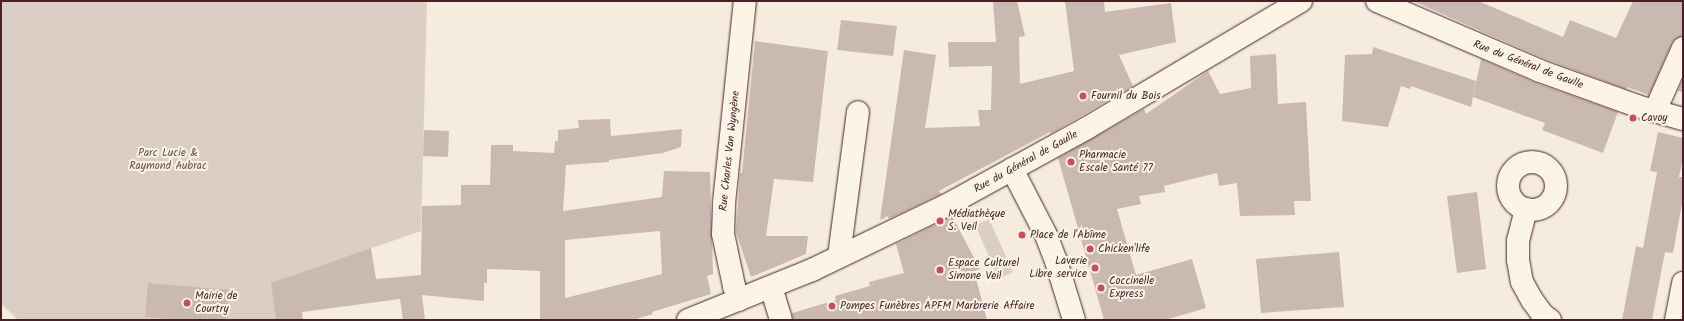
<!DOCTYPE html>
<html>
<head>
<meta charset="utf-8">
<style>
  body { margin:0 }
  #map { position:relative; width:1684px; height:321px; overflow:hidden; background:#f5ecde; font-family:Kalam,sans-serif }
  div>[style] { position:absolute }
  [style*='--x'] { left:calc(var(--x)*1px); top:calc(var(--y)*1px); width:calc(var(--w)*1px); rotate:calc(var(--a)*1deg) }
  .green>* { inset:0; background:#dbcec4 }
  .building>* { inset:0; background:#cab9b1 }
  .roads { filter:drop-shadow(0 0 1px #4a1f2b) drop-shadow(0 0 1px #4a1f2b) }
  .street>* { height:22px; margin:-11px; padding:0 11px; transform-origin:11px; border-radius:11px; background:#fcf5e5 }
  .street>.ring { margin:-11px; padding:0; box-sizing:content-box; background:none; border:22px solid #fcf5e5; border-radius:50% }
  .secondary>* { height:22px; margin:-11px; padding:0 11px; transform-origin:11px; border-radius:11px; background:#fcf5e5 }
  .dots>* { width:11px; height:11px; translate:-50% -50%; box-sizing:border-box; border:2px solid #fcf5e5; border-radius:50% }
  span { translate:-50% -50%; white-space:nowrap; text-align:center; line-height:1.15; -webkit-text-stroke:4px #fcf5e5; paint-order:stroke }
  .street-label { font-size:11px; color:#4a1f2b }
  .poi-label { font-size:11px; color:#4a1f2b }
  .left { translate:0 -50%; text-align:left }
  .right { translate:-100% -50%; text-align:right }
  .park-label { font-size:11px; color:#6e4b51 }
  .frame { position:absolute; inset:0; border:2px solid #4a1f2b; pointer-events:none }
</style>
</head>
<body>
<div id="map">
  <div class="green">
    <div style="clip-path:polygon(1px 1px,427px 1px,421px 231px,291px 276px,298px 320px,18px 320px,1px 303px)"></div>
    <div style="clip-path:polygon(989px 219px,1013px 272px,999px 279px,975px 225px)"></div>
  </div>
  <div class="building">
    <div style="clip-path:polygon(993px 1px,1017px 1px,1025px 36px,1019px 37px,1020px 84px,1074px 71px,1065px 1px,1104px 1px,1105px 12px,1171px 3px,1176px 42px,1119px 55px,1133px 86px,1050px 134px,1050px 132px,939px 191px,941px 194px,889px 219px,888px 216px,880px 220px,904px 50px,936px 55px,925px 128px,980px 126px,978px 110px,991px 110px,992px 66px,949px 67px,948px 42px,996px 42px)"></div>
    <div style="clip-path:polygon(1413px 1px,1478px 1px,1563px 37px,1570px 20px,1616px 38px,1633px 1px,1683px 1px,1683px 36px,1676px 38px,1672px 43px,1649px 95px,1627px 87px,1626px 89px,1545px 59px)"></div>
    <div style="clip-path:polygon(841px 20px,897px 26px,893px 56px,837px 50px)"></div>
    <div style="clip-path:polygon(755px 41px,828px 51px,813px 182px,774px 179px,766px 236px,808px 236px,806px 254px,751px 277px,736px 232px,740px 173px,742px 173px)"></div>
    <div style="clip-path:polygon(1373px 47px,1476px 81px,1471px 107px,1411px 86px,1410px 89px,1401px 86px,1388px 127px,1342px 121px,1345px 55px,1372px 54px)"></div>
    <div style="clip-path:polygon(1276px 54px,1278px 104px,1306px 102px,1311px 201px,1294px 201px,1295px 215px,1240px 216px,1237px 183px,1219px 186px,1217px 173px,1164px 186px,1165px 192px,1139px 196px,1141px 204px,1117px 209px,1136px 275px,1192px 259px,1206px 308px,1165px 320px,1104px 320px,1058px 158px,1144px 109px,1146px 114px,1208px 71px,1220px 94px,1251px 88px,1250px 56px)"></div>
    <div style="clip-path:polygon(1481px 59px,1536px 83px,1618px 112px,1603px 153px,1542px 130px,1545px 123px,1473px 97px)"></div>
    <div style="clip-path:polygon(1683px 79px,1683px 92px,1678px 91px)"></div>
    <div style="clip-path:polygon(evenodd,610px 119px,611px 136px,682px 129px,681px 147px,663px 153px,609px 160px,609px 162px,566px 165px,563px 211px,662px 197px,664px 171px,710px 172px,713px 274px,707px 276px,711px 294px,652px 312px,653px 314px,633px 320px,540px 320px,540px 271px,487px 269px,487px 283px,484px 283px,484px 301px,422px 295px,425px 320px,403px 320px,400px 299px,302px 312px,303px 320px,276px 320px,271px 283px,371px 248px,376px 279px,421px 275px,422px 206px,461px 205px,461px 185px,490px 185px,491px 145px,513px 145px,513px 151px,554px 153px,555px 141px,558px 141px,558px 130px,579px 128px,578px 120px,610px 119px,660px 231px,662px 274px,565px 298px,565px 240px,660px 231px)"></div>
    <div style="clip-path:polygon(424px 130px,449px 131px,448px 157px,423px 156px)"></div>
    <div style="clip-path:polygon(1658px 132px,1683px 138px,1683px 158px,1679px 177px,1683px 177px,1683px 198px,1673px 253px,1665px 252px,1652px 320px,1622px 320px,1636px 246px,1643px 248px,1657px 172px,1650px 171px)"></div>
    <div style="clip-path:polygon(1477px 192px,1486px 269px,1457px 273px,1447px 196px)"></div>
    <div style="clip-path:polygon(952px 216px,980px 269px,974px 271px,987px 320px,793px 320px,792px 313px,836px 300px,835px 296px,870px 286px,869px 282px,904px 273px,896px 244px)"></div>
    <div style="clip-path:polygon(1339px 252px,1344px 307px,1261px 313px,1256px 259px)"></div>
    <div style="clip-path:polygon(148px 283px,229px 290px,226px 320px,180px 320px,145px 317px)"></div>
  </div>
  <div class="roads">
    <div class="street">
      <div style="--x:1655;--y:111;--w:69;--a:-66"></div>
      <div class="ring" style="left:1508px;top:162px;width:26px;height:26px"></div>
      <div style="--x:1012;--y:169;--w:74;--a:62.7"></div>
      <div style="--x:1046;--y:235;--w:28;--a:69"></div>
      <div style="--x:1056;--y:261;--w:62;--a:73"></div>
      <div style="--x:1526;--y:209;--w:32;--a:104"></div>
      <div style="--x:1518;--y:240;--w:20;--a:90"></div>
      <div style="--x:1518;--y:260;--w:22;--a:80"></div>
      <div style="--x:1522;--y:282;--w:21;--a:61"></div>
      <div style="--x:1532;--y:300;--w:17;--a:54"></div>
      <div style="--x:1542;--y:314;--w:10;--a:37"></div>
      <div style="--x:839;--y:256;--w:145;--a:-82.5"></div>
      <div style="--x:771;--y:287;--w:34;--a:73"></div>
      <div style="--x:1676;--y:320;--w:38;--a:-79"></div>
    </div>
    <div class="secondary">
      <div style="--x:1377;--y:1;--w:177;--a:23.2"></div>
      <div style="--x:1540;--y:71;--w:103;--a:19.8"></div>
      <div style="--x:1637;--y:106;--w:48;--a:15.8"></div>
      <div style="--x:739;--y:300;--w:15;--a:-110"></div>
      <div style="--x:734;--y:286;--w:53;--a:-101.9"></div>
      <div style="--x:723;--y:234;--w:31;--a:-88"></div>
      <div style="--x:724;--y:203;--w:203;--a:-84.1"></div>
      <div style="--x:688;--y:320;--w:134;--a:-22"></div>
      <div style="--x:812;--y:270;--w:150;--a:-25.7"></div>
      <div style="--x:947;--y:205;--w:160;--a:-28.8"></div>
      <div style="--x:1087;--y:128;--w:249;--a:-30.7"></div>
    </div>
  </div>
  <div class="dots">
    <div style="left:1083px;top:96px;background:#d1495b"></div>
    <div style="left:1633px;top:118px;background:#d1495b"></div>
    <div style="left:1071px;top:162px;background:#d1495b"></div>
    <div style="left:940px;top:221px;background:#d1495b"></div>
    <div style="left:1022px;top:235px;background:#d1495b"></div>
    <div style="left:1090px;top:249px;background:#d1495b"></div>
    <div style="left:1095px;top:268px;background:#d1495b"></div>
    <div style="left:940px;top:270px;background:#d1495b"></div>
    <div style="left:1101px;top:288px;background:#d1495b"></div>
    <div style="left:187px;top:303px;background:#d1495b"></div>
    <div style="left:832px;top:306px;background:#d1495b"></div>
  </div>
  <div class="street-label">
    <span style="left:1528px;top:65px;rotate:21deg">Rue du Général de Gaulle</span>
    <span style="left:730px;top:151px;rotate:-84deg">Rue Charles Van Wyngène</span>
    <span style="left:1026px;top:162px;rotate:-29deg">Rue du Général de Gaulle</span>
  </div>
  <div class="poi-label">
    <span class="left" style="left:1091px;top:96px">Fournil du Bois</span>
    <span class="left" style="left:1641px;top:118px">Cavoy</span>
    <span class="left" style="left:1079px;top:162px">Pharmacie<br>Escale Santé 77</span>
    <span class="left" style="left:948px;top:221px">Médiathèque<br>S. Veil</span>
    <span class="left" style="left:1030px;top:235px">Place de l'Abîme</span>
    <span class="left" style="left:1098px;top:249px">Chicken'life</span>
    <span class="right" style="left:1087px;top:268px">Laverie<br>Libre service</span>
    <span class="left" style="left:948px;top:270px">Espace Culturel<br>Simone Veil</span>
    <span class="left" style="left:1109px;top:288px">Coccinelle<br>Express</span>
    <span class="left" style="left:195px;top:303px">Mairie de<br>Courtry</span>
    <span class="left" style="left:840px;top:306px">Pompes Funèbres APFM Marbrerie Affaire</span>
  </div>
  <div class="park-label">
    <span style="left:168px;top:160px">Parc Lucie &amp;<br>Raymond Aubrac</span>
  </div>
  <div class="frame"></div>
</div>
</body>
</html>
